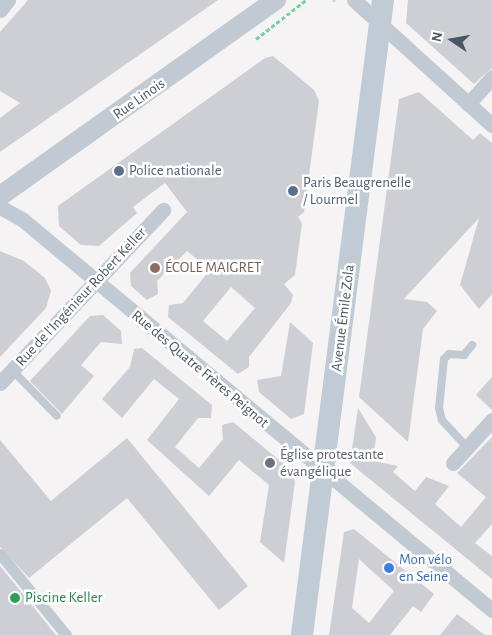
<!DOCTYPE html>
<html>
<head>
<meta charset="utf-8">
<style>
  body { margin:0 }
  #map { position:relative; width:492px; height:635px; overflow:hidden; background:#f5f3f3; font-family:"Alegreya Sans",sans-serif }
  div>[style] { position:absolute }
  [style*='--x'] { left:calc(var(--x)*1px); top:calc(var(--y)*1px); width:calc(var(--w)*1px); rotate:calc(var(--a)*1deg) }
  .building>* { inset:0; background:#cdcfd5 }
  .path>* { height:3px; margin-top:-1.5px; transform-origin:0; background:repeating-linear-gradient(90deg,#7ad0a6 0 4px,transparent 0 6.5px) }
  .service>* { height:8px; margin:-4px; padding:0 4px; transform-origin:4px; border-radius:4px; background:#c1cad2 }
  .pedestrian>* { height:11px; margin:-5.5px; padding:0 5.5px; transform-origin:5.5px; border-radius:5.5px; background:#c1cad2 }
  .minor>* { height:15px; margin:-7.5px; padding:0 7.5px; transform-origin:7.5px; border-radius:7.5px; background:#c1cad2 }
  .tertiary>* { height:20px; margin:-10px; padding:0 10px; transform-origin:10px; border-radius:10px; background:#c1cad2 }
  .secondary>* { height:22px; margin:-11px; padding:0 11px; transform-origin:11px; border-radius:11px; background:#c1cbd6 }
  .dots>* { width:14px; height:14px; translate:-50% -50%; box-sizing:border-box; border:2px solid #fff; border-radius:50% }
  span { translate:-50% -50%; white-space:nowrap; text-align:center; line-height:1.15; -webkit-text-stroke:5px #fff; paint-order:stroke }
  .street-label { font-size:15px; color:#4a5661 }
  .service-label { font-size:15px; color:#4e5e75 }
  .left { translate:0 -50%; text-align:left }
  .education-label { font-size:15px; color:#785e54 }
  .worship-label { font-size:15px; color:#5b616d }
  .shop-label { font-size:15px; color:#366cbe }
  .leisure-label { font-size:15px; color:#27864d }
  .north { position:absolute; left:427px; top:15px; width:50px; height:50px; -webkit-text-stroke:4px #fff; paint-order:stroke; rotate:282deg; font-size:14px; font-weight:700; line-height:20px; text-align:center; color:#4a5661 }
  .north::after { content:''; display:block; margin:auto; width:18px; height:22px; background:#4a5661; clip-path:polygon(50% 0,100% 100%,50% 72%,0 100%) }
</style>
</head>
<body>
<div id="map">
  <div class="building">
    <div style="clip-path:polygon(28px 0,218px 0,0 152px,0 118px,20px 103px,0 91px,0 32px)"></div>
    <div style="clip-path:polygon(408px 0,492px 0,492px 68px,474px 84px,406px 23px)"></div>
    <div style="clip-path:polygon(evenodd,273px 56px,314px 90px,319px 101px,304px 212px,298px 217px,302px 223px,295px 275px,284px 284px,293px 295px,291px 303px,249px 357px,249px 367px,238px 374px,168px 317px,169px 305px,183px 303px,210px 270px,187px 251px,157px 281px,158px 294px,147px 300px,131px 286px,130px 273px,187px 212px,165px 183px,133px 207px,137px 213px,99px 246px,81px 245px,59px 226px,58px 206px,265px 58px,273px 56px,231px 287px,255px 308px,227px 341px,203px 321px,231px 287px)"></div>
    <div style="clip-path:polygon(419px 92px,473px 140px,480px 133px,492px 143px,492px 294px,479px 309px,460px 285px,479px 218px,404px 299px,427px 302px,437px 311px,423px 329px,408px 442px,359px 397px,399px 99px)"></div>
    <div style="clip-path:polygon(0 251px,24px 261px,45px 278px,51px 291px,46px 308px,0 357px)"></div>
    <div style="clip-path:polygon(103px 315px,121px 331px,122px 344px,101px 342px,81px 365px,94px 376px,62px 414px,30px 381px,90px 316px)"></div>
    <div style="clip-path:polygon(290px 322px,313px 343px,304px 414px,291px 419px,259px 392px,257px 380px,281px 376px)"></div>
    <div style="clip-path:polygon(142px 348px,212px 405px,211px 418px,198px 418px,175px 447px,199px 468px,223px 439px,222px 425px,233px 422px,290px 469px,295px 482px,284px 563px,260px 542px,269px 485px,239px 460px,209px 496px,147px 440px,179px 399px,154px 379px,122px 418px,102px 399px,130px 367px,134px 349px)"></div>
    <div style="clip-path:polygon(492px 377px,492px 410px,476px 395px)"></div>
    <div style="clip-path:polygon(358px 408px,376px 437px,373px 461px,398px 466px,393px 472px,415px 491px,426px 477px,449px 486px,435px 504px,461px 527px,486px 497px,457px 473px,492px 437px,492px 524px,475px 543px,492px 556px,492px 579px,350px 463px)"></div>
    <div style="clip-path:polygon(127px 438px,248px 586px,219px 610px,127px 498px,29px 578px,0 547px,0 440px,51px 501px)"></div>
    <div style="clip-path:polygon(evenodd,354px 529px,434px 594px,421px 612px,413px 606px,390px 635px,329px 635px,344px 532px,354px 529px,359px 559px,394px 591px,369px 623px,352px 608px,359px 559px)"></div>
    <div style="clip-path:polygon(0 566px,18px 588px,56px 635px,0 635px)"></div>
    <div style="clip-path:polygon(457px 614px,485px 635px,440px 635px)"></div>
  </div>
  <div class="path">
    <div style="--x:334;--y:1;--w:1;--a:-90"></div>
    <div style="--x:256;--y:39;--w:63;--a:-38"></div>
  </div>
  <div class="service">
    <div style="--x:12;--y:370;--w:64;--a:45.6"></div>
    <div style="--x:467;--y:447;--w:37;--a:-133"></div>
    <div style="--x:442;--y:420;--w:12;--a:-104"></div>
    <div style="--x:439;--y:408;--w:49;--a:-84.2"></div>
    <div style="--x:444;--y:359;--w:7;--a:-45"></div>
    <div style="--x:449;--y:354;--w:15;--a:4"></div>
    <div style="--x:464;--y:355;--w:13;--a:-51"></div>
  </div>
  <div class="pedestrian">
    <div style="--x:0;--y:554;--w:104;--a:50.8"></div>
  </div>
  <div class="minor">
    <div style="--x:354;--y:0;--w:186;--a:42.2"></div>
    <div style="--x:0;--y:10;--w:13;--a:-51"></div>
    <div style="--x:468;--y:104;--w:36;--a:-48"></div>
    <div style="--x:0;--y:207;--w:26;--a:29"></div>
    <div style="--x:23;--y:220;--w:610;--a:39.75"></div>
    <div style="--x:0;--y:383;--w:238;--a:-46.7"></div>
    <div style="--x:453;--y:463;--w:58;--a:-47.8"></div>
  </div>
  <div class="tertiary">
    <div style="--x:0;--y:196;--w:339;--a:-35.4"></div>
  </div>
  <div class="secondary">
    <div style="--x:302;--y:635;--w:640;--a:-82.73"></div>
  </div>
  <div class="dots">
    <div style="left:119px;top:171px;background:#5c6f8a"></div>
    <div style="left:293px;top:191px;background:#5c6f8a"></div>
    <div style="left:155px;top:268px;background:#8d6e63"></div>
    <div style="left:270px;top:463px;background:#6b7280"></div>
    <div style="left:389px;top:568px;background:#3f7fe0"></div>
    <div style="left:15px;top:598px;background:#2e9e5b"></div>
  </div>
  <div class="street-label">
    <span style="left:139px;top:99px;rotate:-35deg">Rue Linois</span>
    <span style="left:81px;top:297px;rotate:-47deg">Rue de l'Ingénieur Robert Keller</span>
    <span style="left:343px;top:318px;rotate:-83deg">Avenue Émile Zola</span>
    <span style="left:200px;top:369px;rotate:40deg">Rue des Quatre Frères Peignot</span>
  </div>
  <div class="service-label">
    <span class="left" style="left:129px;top:171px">Police nationale</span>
    <span class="left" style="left:303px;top:191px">Paris Beaugrenelle<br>/ Lourmel</span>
  </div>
  <div class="education-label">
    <span class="left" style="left:165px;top:268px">ÉCOLE MAIGRET</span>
  </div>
  <div class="worship-label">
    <span class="left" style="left:280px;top:463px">Église protestante<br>évangélique</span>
  </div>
  <div class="shop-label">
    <span class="left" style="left:399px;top:568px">Mon vélo<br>en Seine</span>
  </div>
  <div class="leisure-label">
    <span class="left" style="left:25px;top:598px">Piscine Keller</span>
  </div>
  <div class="north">N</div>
</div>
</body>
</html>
